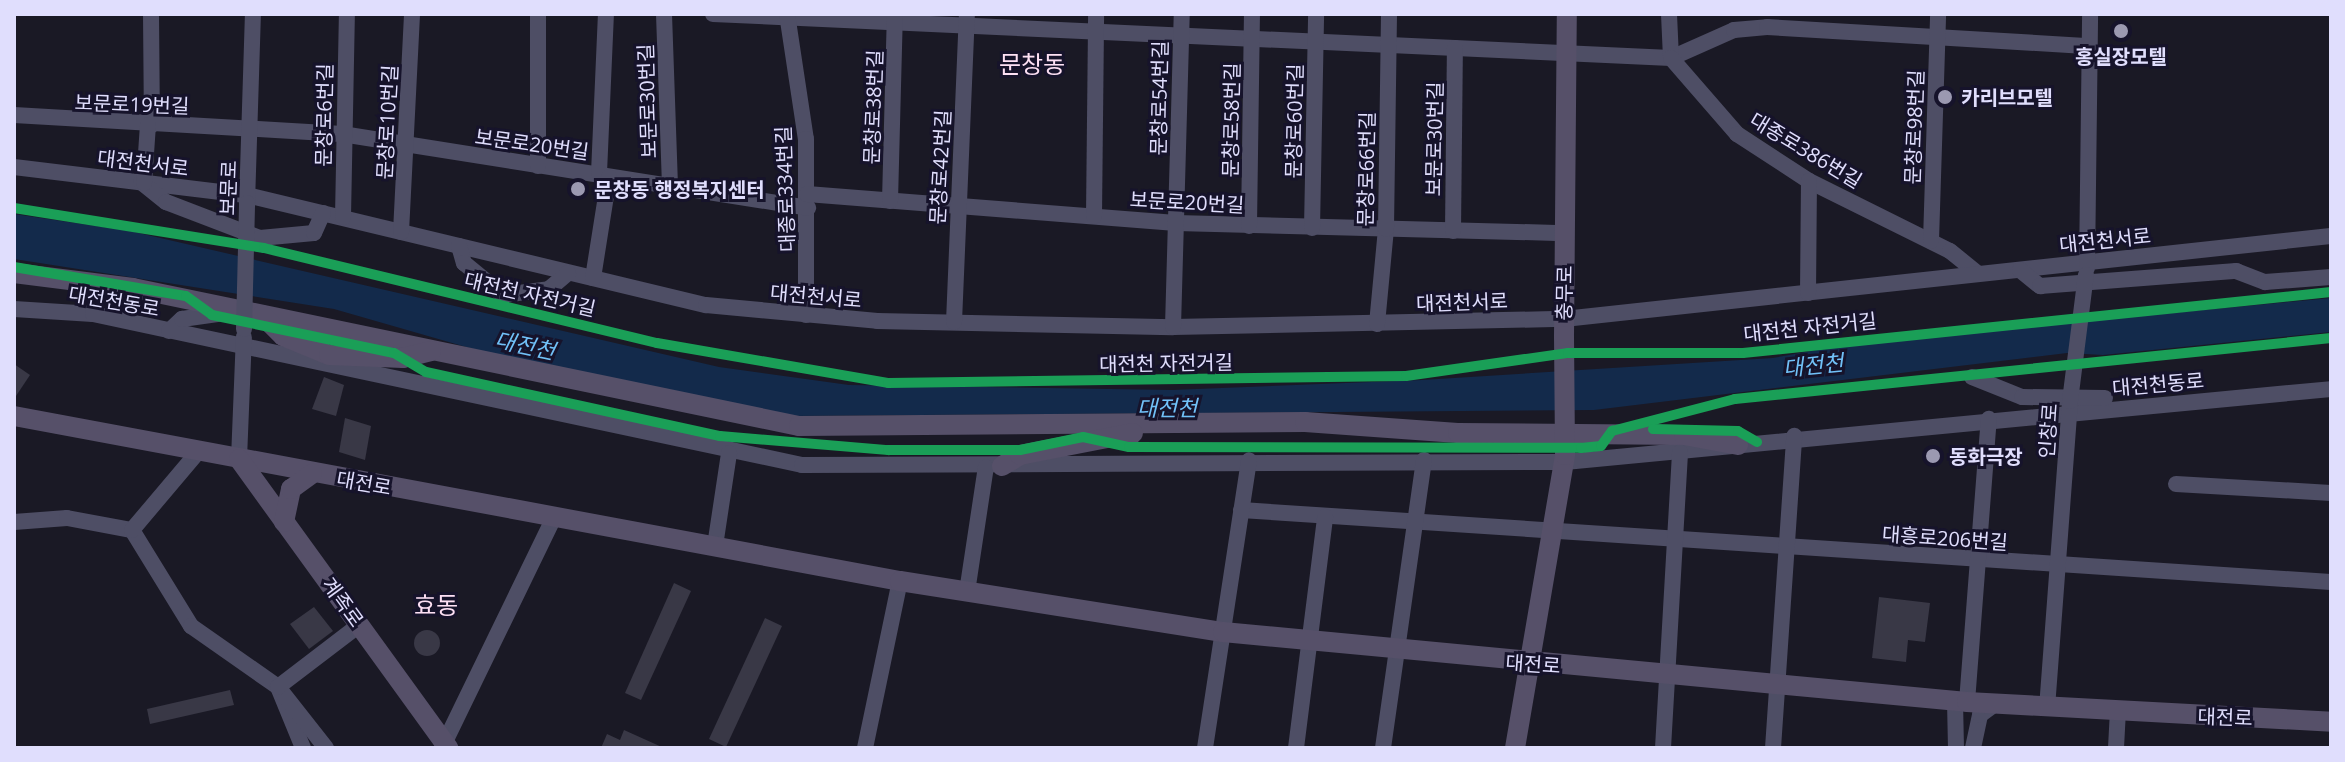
<!DOCTYPE html>
<html>
<head>
<meta charset="utf-8">
<style>
  body { margin:0 }
  #map { position:relative; width:2345px; height:762px; overflow:hidden; background:#1a1925; font-family:"Open Sans","Noto Sans KR",sans-serif }
  div>[style] { position:absolute }
  [style*='--x'] { left:calc(var(--x)*1px); top:calc(var(--y)*1px); width:calc(var(--w)*1px); rotate:calc(var(--a)*1deg) }
  .water>* { inset:0; background:#132a4b }
  .building>* { inset:0; background:#393846 }
  .round { border-radius:50% }
  .minor>* { height:16px; margin:-8px; padding:0 8px; transform-origin:8px; border-radius:8px; background:#4e4e65 }
  .major>* { height:20px; margin:-10px; padding:0 10px; transform-origin:10px; border-radius:10px; background:#565069 }
  .minor-bridge>* { height:16px; margin:-8px; padding:0 8px; transform-origin:8px; border-radius:8px; background:#4e4e65 }
  .major-bridge>* { height:20px; margin:-10px; padding:0 10px; transform-origin:10px; border-radius:10px; background:#565069 }
  .cycleway>* { height:10px; margin:-5px; padding:0 5px; transform-origin:5px; border-radius:5px; background:#1a9f57 }
  .dots>* { width:22px; height:22px; translate:-50% -50%; box-sizing:border-box; border:4px solid #16132b; border-radius:50% }
  span { translate:-50% -50%; white-space:nowrap; text-align:center; line-height:1.15; -webkit-text-stroke:6px #16132b; paint-order:stroke }
  .poi-label { font-size:20px; color:#e0defd; font-weight:700 }
  .left { translate:0 -50%; text-align:left }
  .street-label { font-size:20px; color:#e0defd }
  .water-label { font-size:22px; color:#71c1f8; font-style:italic }
  .quarter-label { font-size:24px; color:#fde0f4 }
  .frame { position:absolute; inset:0; border:16px solid #e0defd; pointer-events:none }
</style>
</head>
<body>
<div id="map">
  <div class="water">
    <div style="clip-path:polygon(14px 214px,130px 231px,719px 367px,849px 385px,1172px 390px,1422px 380px,1773px 358px,1855px 343px,2331px 298px,2331px 332px,2103px 355px,2067px 353px,1594px 410px,788px 416px,494px 355px,334px 309px,14px 259px)"></div>
  </div>
  <div class="building">
    <div style="clip-path:polygon(14px 364px,30px 375px,14px 399px)"></div>
    <div style="clip-path:polygon(324px 377px,344px 385px,336px 416px,312px 409px)"></div>
    <div style="clip-path:polygon(345px 418px,371px 426px,365px 460px,339px 452px)"></div>
    <div style="clip-path:polygon(674px 583px,691px 591px,641px 700px,625px 693px)"></div>
    <div style="clip-path:polygon(1879px 597px,1930px 603px,1925px 642px,1908px 640px,1906px 662px,1872px 658px)"></div>
    <div style="clip-path:polygon(314px 607px,333px 631px,309px 649px,290px 624px)"></div>
    <div style="clip-path:polygon(765px 618px,782px 626px,726px 747px,709px 739px)"></div>
    <div class="round" style="left:414px;top:630px;width:26px;height:26px"></div>
    <div style="clip-path:polygon(230px 690px,234px 705px,150px 724px,147px 709px)"></div>
    <div style="clip-path:polygon(624px 730px,664px 748px,601px 748px,607px 734px,620px 740px)"></div>
  </div>
  <div class="minor">
    <div style="--x:151;--y:14;--w:111;--a:89.5"></div>
    <div style="--x:664;--y:14;--w:173;--a:88"></div>
    <div style="--x:713;--y:14;--w:959;--a:2.63"></div>
    <div style="--x:1671;--y:58;--w:69;--a:-24"></div>
    <div style="--x:1734;--y:30;--w:33;--a:-5"></div>
    <div style="--x:1767;--y:27;--w:323;--a:3.4"></div>
    <div style="--x:787;--y:14;--w:126;--a:81.4"></div>
    <div style="--x:806;--y:139;--w:176;--a:90"></div>
    <div style="--x:1669;--y:14;--w:44;--a:87.4"></div>
    <div style="--x:1671;--y:58;--w:101;--a:49"></div>
    <div style="--x:1737;--y:134;--w:86;--a:33.1"></div>
    <div style="--x:1809;--y:181;--w:157;--a:26.4"></div>
    <div style="--x:1950;--y:251;--w:36;--a:39"></div>
    <div style="--x:14;--y:115;--w:329;--a:3.3"></div>
    <div style="--x:342;--y:134;--w:472;--a:9"></div>
    <div style="--x:538;--y:166;--w:152;--a:-90"></div>
    <div style="--x:14;--y:167;--w:235;--a:6.9"></div>
    <div style="--x:247;--y:195;--w:472;--a:13.5"></div>
    <div style="--x:706;--y:305;--w:172;--a:5.3"></div>
    <div style="--x:877;--y:321;--w:296;--a:1.2"></div>
    <div style="--x:1173;--y:327;--w:391;--a:-1.2"></div>
    <div style="--x:1564;--y:319;--w:771;--a:-6.18"></div>
    <div style="--x:599;--y:173;--w:159;--a:-87.5"></div>
    <div style="--x:141;--y:182;--w:32;--a:39"></div>
    <div style="--x:166;--y:202;--w:101;--a:21"></div>
    <div style="--x:260;--y:238;--w:54;--a:-5.3"></div>
    <div style="--x:314;--y:233;--w:22;--a:-66"></div>
    <div style="--x:144;--y:183;--w:58;--a:-86.1"></div>
    <div style="--x:807;--y:194;--w:370;--a:4.5"></div>
    <div style="--x:1176;--y:223;--w:389;--a:1.5"></div>
    <div style="--x:890;--y:201;--w:187;--a:-88.5"></div>
    <div style="--x:247;--y:203;--w:189;--a:-88.2"></div>
    <div style="--x:1094;--y:216;--w:202;--a:-89.4"></div>
    <div style="--x:343;--y:217;--w:203;--a:-88.9"></div>
    <div style="--x:1249;--y:226;--w:212;--a:-89.2"></div>
    <div style="--x:1312;--y:228;--w:214;--a:-88.9"></div>
    <div style="--x:1453;--y:231;--w:183;--a:-89.4"></div>
    <div style="--x:401;--y:232;--w:218;--a:-87.1"></div>
    <div style="--x:1931;--y:241;--w:227;--a:-88.2"></div>
    <div style="--x:459;--y:246;--w:18;--a:74"></div>
    <div style="--x:464;--y:263;--w:50;--a:39.4"></div>
    <div style="--x:503;--y:295;--w:46;--a:-7.4"></div>
    <div style="--x:549;--y:289;--w:25;--a:-40"></div>
    <div style="--x:2087;--y:268;--w:254;--a:-89.3"></div>
    <div style="--x:2020;--y:270;--w:26;--a:39"></div>
    <div style="--x:2040;--y:286;--w:197;--a:-4.4"></div>
    <div style="--x:2236;--y:271;--w:31;--a:21"></div>
    <div style="--x:2265;--y:282;--w:66;--a:-4.3"></div>
    <div style="--x:593;--y:278;--w:102;--a:-81"></div>
    <div style="--x:1808;--y:293;--w:112;--a:-89.5"></div>
    <div style="--x:14;--y:309;--w:79;--a:3.6"></div>
    <div style="--x:93;--y:314;--w:725;--a:12.02"></div>
    <div style="--x:802;--y:465;--w:763;--a:-0.23"></div>
    <div style="--x:1565;--y:462;--w:769;--a:-5.44"></div>
    <div style="--x:954;--y:322;--w:308;--a:-87.6"></div>
    <div style="--x:1377;--y:324;--w:95;--a:-84.6"></div>
    <div style="--x:1386;--y:229;--w:215;--a:-89.2"></div>
    <div style="--x:1173;--y:327;--w:313;--a:-88.4"></div>
    <div style="--x:169;--y:331;--w:18;--a:-43"></div>
    <div style="--x:182;--y:319;--w:50;--a:-8"></div>
    <div style="--x:1972;--y:377;--w:54;--a:21.8"></div>
    <div style="--x:2022;--y:397;--w:83;--a:0.7"></div>
    <div style="--x:239;--y:459;--w:122;--a:-87.7"></div>
    <div style="--x:2176;--y:484;--w:155;--a:3.3"></div>
    <div style="--x:1241;--y:510;--w:1092;--a:3.78"></div>
    <div style="--x:14;--y:522;--w:53;--a:-4.3"></div>
    <div style="--x:67;--y:518;--w:66;--a:10.5"></div>
    <div style="--x:132;--y:530;--w:113;--a:58.4"></div>
    <div style="--x:191;--y:626;--w:106;--a:35"></div>
    <div style="--x:278;--y:687;--w:66;--a:67.7"></div>
    <div style="--x:132;--y:530;--w:102;--a:-49.8"></div>
    <div style="--x:715;--y:546;--w:94;--a:-81.4"></div>
    <div style="--x:967;--y:592;--w:126;--a:-81.4"></div>
    <div style="--x:1955;--y:701;--w:47;--a:88.8"></div>
    <div style="--x:1967;--y:702;--w:284;--a:-85.6"></div>
    <div style="--x:2047;--y:708;--w:307;--a:-85.7"></div>
    <div style="--x:326;--y:748;--w:78;--a:-128.2"></div>
    <div style="--x:278;--y:687;--w:102;--a:-37.4"></div>
    <div style="--x:442;--y:748;--w:257;--a:-64.1"></div>
    <div style="--x:865;--y:748;--w:171;--a:-78.2"></div>
    <div style="--x:1205;--y:748;--w:291;--a:-81.3"></div>
    <div style="--x:1296;--y:748;--w:233;--a:-82.8"></div>
    <div style="--x:1383;--y:748;--w:291;--a:-81.9"></div>
    <div style="--x:1663;--y:748;--w:296;--a:-86.7"></div>
    <div style="--x:1773;--y:748;--w:313;--a:-86.1"></div>
    <div style="--x:1973;--y:748;--w:34;--a:-78"></div>
    <div style="--x:1980;--y:715;--w:19;--a:-36"></div>
    <div style="--x:2116;--y:748;--w:35;--a:-87"></div>
  </div>
  <div class="major">
    <div style="--x:14;--y:273;--w:120;--a:7.2"></div>
    <div style="--x:133;--y:288;--w:680;--a:11.71"></div>
    <div style="--x:799;--y:426;--w:506;--a:-0.45"></div>
    <div style="--x:1305;--y:422;--w:153;--a:4.1"></div>
    <div style="--x:1458;--y:433;--w:226;--a:0.5"></div>
    <div style="--x:1684;--y:435;--w:55;--a:10.5"></div>
    <div style="--x:262;--y:315;--w:30;--a:45"></div>
    <div style="--x:283;--y:336;--w:50;--a:22.4"></div>
    <div style="--x:329;--y:355;--w:74;--a:2.3"></div>
    <div style="--x:403;--y:358;--w:29;--a:-14"></div>
    <div style="--x:1564;--y:336;--w:322;--a:-89.5"></div>
    <div style="--x:14;--y:416;--w:901;--a:10.55"></div>
    <div style="--x:900;--y:581;--w:327;--a:9"></div>
    <div style="--x:1223;--y:632;--w:747;--a:5.37"></div>
    <div style="--x:1967;--y:702;--w:365;--a:3.1"></div>
    <div style="--x:239;--y:459;--w:357;--a:54.1"></div>
    <div style="--x:1002;--y:466;--w:21;--a:-31"></div>
    <div style="--x:1020;--y:455;--w:115;--a:-11"></div>
    <div style="--x:284;--y:522;--w:34;--a:-78"></div>
    <div style="--x:291;--y:489;--w:26;--a:-36"></div>
    <div style="--x:1515;--y:748;--w:297;--a:-80.3"></div>
  </div>
  <div class="minor-bridge">
    <div style="--x:244;--y:329;--w:126;--a:-88.6"></div>
    <div style="--x:2070;--y:401;--w:127;--a:-82.8"></div>
  </div>
  <div class="major-bridge">
    <div style="--x:1564;--y:336;--w:119;--a:89.5"></div>
  </div>
  <div class="cycleway">
    <div style="--x:14;--y:208;--w:253;--a:9.1"></div>
    <div style="--x:264;--y:248;--w:404;--a:13.6"></div>
    <div style="--x:657;--y:343;--w:234;--a:9.8"></div>
    <div style="--x:888;--y:383;--w:518;--a:-0.77"></div>
    <div style="--x:1406;--y:376;--w:164;--a:-8.1"></div>
    <div style="--x:1568;--y:353;--w:175;--a:0"></div>
    <div style="--x:1743;--y:353;--w:591;--a:-5.92"></div>
    <div style="--x:14;--y:267;--w:174;--a:9.6"></div>
    <div style="--x:186;--y:296;--w:32;--a:36"></div>
    <div style="--x:212;--y:315;--w:186;--a:11.8"></div>
    <div style="--x:394;--y:353;--w:37;--a:31"></div>
    <div style="--x:426;--y:372;--w:301;--a:12.3"></div>
    <div style="--x:720;--y:436;--w:169;--a:4.8"></div>
    <div style="--x:888;--y:450;--w:132;--a:0"></div>
    <div style="--x:1020;--y:450;--w:64;--a:-11.7"></div>
    <div style="--x:1083;--y:437;--w:47;--a:12.3"></div>
    <div style="--x:1129;--y:447;--w:452;--a:0.1"></div>
    <div style="--x:1581;--y:448;--w:20;--a:-6"></div>
    <div style="--x:1601;--y:446;--w:19;--a:-54"></div>
    <div style="--x:1612;--y:431;--w:127;--a:-14.6"></div>
    <div style="--x:1735;--y:399;--w:599;--a:-5.84"></div>
    <div style="--x:1653;--y:429;--w:85;--a:1.3"></div>
    <div style="--x:1738;--y:431;--w:22;--a:30"></div>
  </div>
  <div class="dots">
    <div style="left:2121px;top:31px;background:#9b99b1"></div>
    <div style="left:1945px;top:97px;background:#9b99b1"></div>
    <div style="left:578px;top:189px;background:#9b99b1"></div>
    <div style="left:1933px;top:456px;background:#9b99b1"></div>
  </div>
  <div class="poi-label">
    <span style="left:2121px;top:56px">홍실장모텔</span>
    <span class="left" style="left:1961px;top:97px">카리브모텔</span>
    <span class="left" style="left:594px;top:189px">문창동 행정복지센터</span>
    <span class="left" style="left:1949px;top:456px">동화극장</span>
  </div>
  <div class="street-label">
    <span style="left:1159px;top:98px;rotate:-89deg">문창로54번길</span>
    <span style="left:647px;top:101px;rotate:-92deg">보문로30번길</span>
    <span style="left:132px;top:104px;rotate:2deg">보문로19번길</span>
    <span style="left:873px;top:107px;rotate:-88deg">문창로38번길</span>
    <span style="left:324px;top:115px;rotate:-89deg">문창로6번길</span>
    <span style="left:1231px;top:120px;rotate:-89deg">문창로58번길</span>
    <span style="left:1294px;top:121px;rotate:-89deg">문창로60번길</span>
    <span style="left:387px;top:122px;rotate:-87deg">문창로10번길</span>
    <span style="left:1914px;top:127px;rotate:-88deg">문창로98번길</span>
    <span style="left:1434px;top:139px;rotate:-89deg">보문로30번길</span>
    <span style="left:532px;top:144px;rotate:8deg">보문로20번길</span>
    <span style="left:1806px;top:150px;rotate:31deg">대종로386번길</span>
    <span style="left:143px;top:163px;rotate:7deg">대전천서로</span>
    <span style="left:940px;top:167px;rotate:-87deg">문창로42번길</span>
    <span style="left:1366px;top:169px;rotate:-89deg">문창로66번길</span>
    <span style="left:228px;top:188px;rotate:-88deg">보문로</span>
    <span style="left:785px;top:189px;rotate:-92deg">대종로334번길</span>
    <span style="left:1187px;top:202px;rotate:3deg">보문로20번길</span>
    <span style="left:2105px;top:240px;rotate:-6deg">대전천서로</span>
    <span style="left:1564px;top:293px;rotate:-89deg">충무로</span>
    <span style="left:530px;top:294px;rotate:13deg">대전천 자전거길</span>
    <span style="left:816px;top:296px;rotate:5deg">대전천서로</span>
    <span style="left:114px;top:301px;rotate:10deg">대전천동로</span>
    <span style="left:1462px;top:302px;rotate:-2deg">대전천서로</span>
    <span style="left:1810px;top:327px;rotate:-6deg">대전천 자전거길</span>
    <span style="left:1166px;top:363px;rotate:-1deg">대전천 자전거길</span>
    <span style="left:2158px;top:384px;rotate:-5deg">대전천동로</span>
    <span style="left:2048px;top:431px;rotate:-86deg">인창로</span>
    <span style="left:364px;top:483px;rotate:10deg">대전로</span>
    <span style="left:1945px;top:538px;rotate:4deg">대흥로206번길</span>
    <span style="left:343px;top:602px;rotate:54deg">계족로</span>
    <span style="left:1533px;top:664px;rotate:4deg">대전로</span>
    <span style="left:2225px;top:717px;rotate:2deg">대전로</span>
  </div>
  <div class="water-label">
    <span style="left:525px;top:345px;rotate:12deg">대전천</span>
    <span style="left:1813px;top:365px;rotate:-6deg">대전천</span>
    <span style="left:1167px;top:408px">대전천</span>
  </div>
  <div class="quarter-label">
    <span style="left:1032px;top:64px">문창동</span>
    <span style="left:436px;top:605px">효동</span>
  </div>
  <div class="frame"></div>
</div>
</body>
</html>
